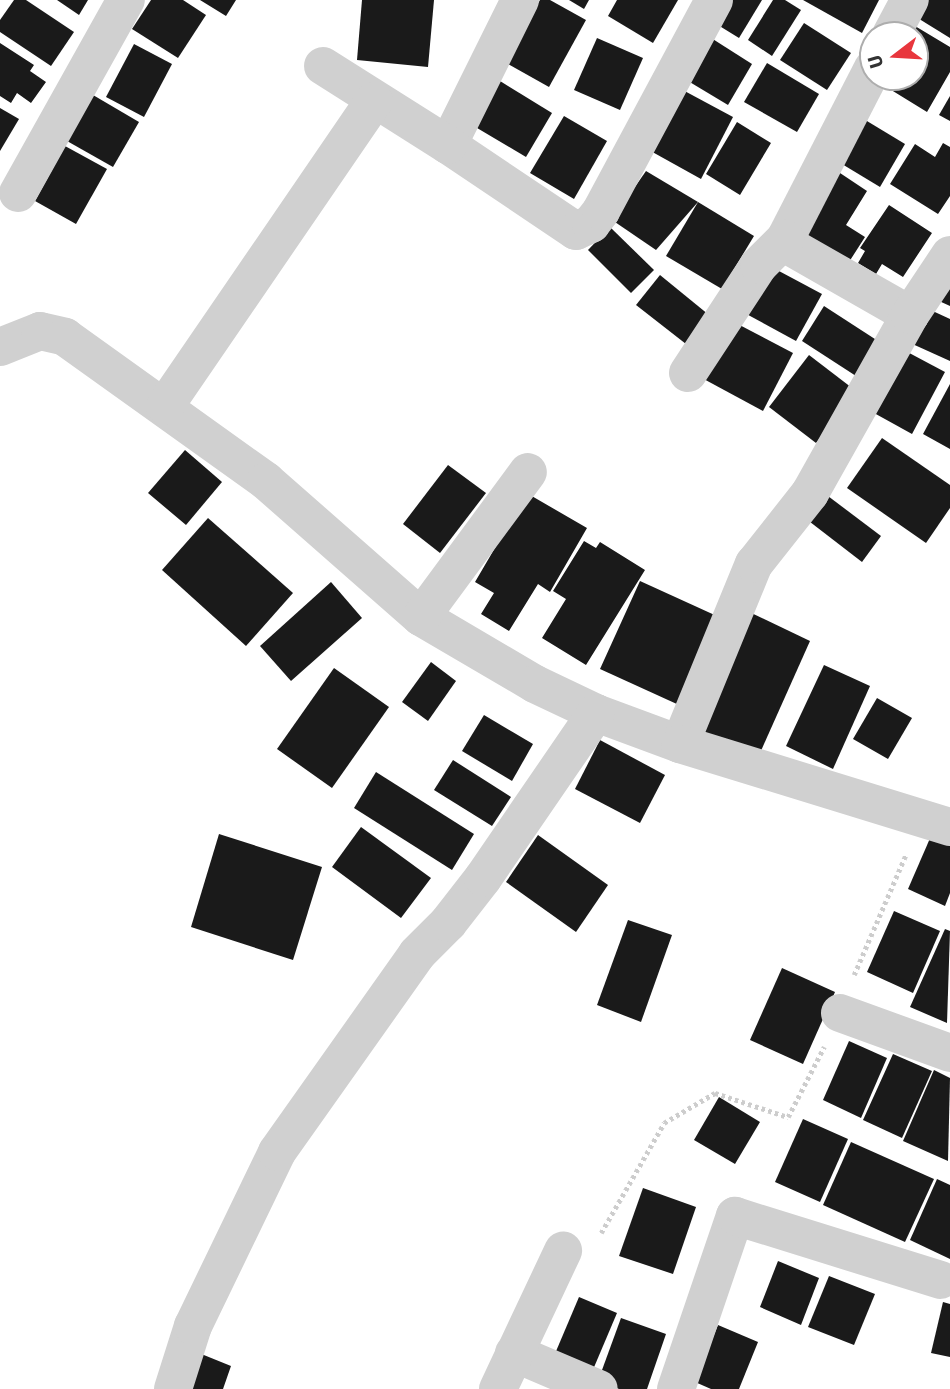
<!DOCTYPE html>
<html>
<head>
<meta charset="utf-8">
<style>
  body { margin:0 }
  #map { position:relative; width:950px; height:1389px; overflow:hidden; background:#fff; font-family:"Fira Sans",sans-serif }
  div>[style] { position:absolute }
  [style*='--x'] { left:calc(var(--x)*1px); top:calc(var(--y)*1px); width:calc(var(--w)*1px); rotate:calc(var(--a)*1deg) }
  .building>* { inset:0; background:#1a1a1a }
  .path>* { height:4.5px; margin-top:-2.25px; transform-origin:0; background:repeating-linear-gradient(90deg,#cdcdcd 0 3.5px,transparent 0 7px) }
  .minor>* { height:38px; margin:-19px; padding:0 19px; transform-origin:19px; border-radius:19px; background:#d0d0d0 }
  span { translate:-50% -50%; white-space:nowrap; text-align:center; line-height:1.15; -webkit-text-stroke:7px #fff; paint-order:stroke }
  .north { position:absolute; left:859px; top:21px; width:70px; height:70px; box-sizing:border-box; background:#fff; border:2px solid #adadad; border-radius:50%; rotate:253deg; font-size:19px; font-weight:700; line-height:28px; text-align:center; color:#333 }
  .north::after { content:''; display:block; margin:auto; width:24px; height:32px; background:#e8363d; clip-path:polygon(50% 0,100% 100%,50% 72%,0 100%) }
</style>
</head>
<body>
<div id="map">
  <div class="building">
    <div style="clip-path:polygon(14px 0,26px 0,74px 32px,51px 66px,0 32px,0 20px)"></div>
    <div style="clip-path:polygon(57px 0,88px 0,79px 15px)"></div>
    <div style="clip-path:polygon(151px 0,183px 0,206px 15px,178px 58px,132px 29px)"></div>
    <div style="clip-path:polygon(200px 0,236px 0,226px 16px)"></div>
    <div style="clip-path:polygon(362px 0,434px 0,428px 67px,357px 60px)"></div>
    <div style="clip-path:polygon(540px 0,550px 0,586px 20px,549px 87px,506px 63px)"></div>
    <div style="clip-path:polygon(569px 0,589px 0,584px 9px)"></div>
    <div style="clip-path:polygon(617px 0,678px 0,653px 43px,608px 16px)"></div>
    <div style="clip-path:polygon(726px 0,762px 0,739px 38px,713px 22px)"></div>
    <div style="clip-path:polygon(773px 0,785px 0,801px 10px,772px 56px,748px 40px)"></div>
    <div style="clip-path:polygon(803px 0,879px 0,862px 33px)"></div>
    <div style="clip-path:polygon(926px 0,950px 0,950px 38px,916px 17px)"></div>
    <div style="clip-path:polygon(804px 23px,851px 53px,827px 90px,780px 60px)"></div>
    <div style="clip-path:polygon(910px 23px,950px 47px,950px 72px,927px 112px,875px 80px,915px 77px,915px 35px,902px 35px)"></div>
    <div style="clip-path:polygon(708px 36px,752px 64px,728px 105px,683px 78px)"></div>
    <div style="clip-path:polygon(597px 38px,643px 58px,620px 110px,574px 90px)"></div>
    <div style="clip-path:polygon(0 43px,34px 65px,30px 71px,46px 82px,31px 103px,17px 93px,11px 103px,0 96px)"></div>
    <div style="clip-path:polygon(134px 44px,172px 64px,144px 117px,106px 97px)"></div>
    <div style="clip-path:polygon(767px 63px,819px 94px,797px 132px,744px 102px)"></div>
    <div style="clip-path:polygon(500px 81px,552px 113px,526px 157px,472px 125px)"></div>
    <div style="clip-path:polygon(679px 88px,733px 117px,701px 179px,647px 149px)"></div>
    <div style="clip-path:polygon(93px 95px,139px 122px,113px 167px,67px 141px)"></div>
    <div style="clip-path:polygon(950px 96px,950px 121px,939px 115px)"></div>
    <div style="clip-path:polygon(0 108px,19px 119px,0 151px)"></div>
    <div style="clip-path:polygon(857px 115px,905px 144px,880px 187px,832px 158px)"></div>
    <div style="clip-path:polygon(564px 116px,607px 141px,574px 199px,530px 173px)"></div>
    <div style="clip-path:polygon(737px 122px,771px 143px,740px 195px,706px 174px)"></div>
    <div style="clip-path:polygon(943px 143px,950px 147px,950px 196px,938px 214px,890px 184px,915px 144px,935px 157px)"></div>
    <div style="clip-path:polygon(65px 146px,107px 169px,76px 224px,35px 201px)"></div>
    <div style="clip-path:polygon(831px 167px,867px 191px,846px 225px,865px 237px,849px 262px,792px 228px)"></div>
    <div style="clip-path:polygon(646px 171px,698px 202px,656px 250px,612px 220px)"></div>
    <div style="clip-path:polygon(698px 202px,754px 236px,722px 289px,666px 256px)"></div>
    <div style="clip-path:polygon(889px 205px,932px 233px,903px 277px,882px 264px,876px 274px,858px 263px,865px 251px,860px 248px)"></div>
    <div style="clip-path:polygon(610px 227px,654px 270px,631px 293px,588px 250px)"></div>
    <div style="clip-path:polygon(764px 263px,822px 294px,796px 341px,739px 310px)"></div>
    <div style="clip-path:polygon(660px 275px,709px 315px,686px 344px,636px 305px)"></div>
    <div style="clip-path:polygon(950px 276px,950px 306px,939px 301px)"></div>
    <div style="clip-path:polygon(824px 306px,878px 341px,856px 376px,802px 341px)"></div>
    <div style="clip-path:polygon(924px 307px,950px 319px,950px 361px,908px 342px)"></div>
    <div style="clip-path:polygon(730px 320px,793px 353px,763px 411px,700px 377px)"></div>
    <div style="clip-path:polygon(898px 347px,945px 372px,912px 434px,865px 408px)"></div>
    <div style="clip-path:polygon(809px 355px,856px 391px,816px 443px,769px 407px)"></div>
    <div style="clip-path:polygon(950px 384px,950px 449px,923px 434px)"></div>
    <div style="clip-path:polygon(882px 438px,950px 485px,950px 508px,926px 543px,847px 488px)"></div>
    <div style="clip-path:polygon(185px 450px,222px 482px,186px 525px,148px 493px)"></div>
    <div style="clip-path:polygon(448px 465px,486px 493px,440px 553px,403px 524px)"></div>
    <div style="clip-path:polygon(820px 490px,881px 536px,862px 562px,801px 515px)"></div>
    <div style="clip-path:polygon(530px 495px,587px 528px,550px 592px,538px 584px,509px 631px,481px 614px,494px 593px,475px 582px,523px 500px)"></div>
    <div style="clip-path:polygon(208px 518px,293px 593px,246px 646px,162px 570px)"></div>
    <div style="clip-path:polygon(584px 541px,596px 548px,600px 542px,645px 570px,586px 665px,542px 638px,566px 599px,553px 591px)"></div>
    <div style="clip-path:polygon(640px 581px,719px 617px,679px 705px,600px 669px)"></div>
    <div style="clip-path:polygon(331px 582px,362px 618px,291px 681px,260px 646px)"></div>
    <div style="clip-path:polygon(745px 610px,810px 641px,756px 762px,690px 732px)"></div>
    <div style="clip-path:polygon(431px 662px,456px 681px,428px 721px,402px 702px)"></div>
    <div style="clip-path:polygon(824px 665px,870px 686px,833px 769px,786px 746px)"></div>
    <div style="clip-path:polygon(334px 668px,389px 707px,332px 788px,277px 749px)"></div>
    <div style="clip-path:polygon(877px 698px,912px 718px,888px 759px,853px 739px)"></div>
    <div style="clip-path:polygon(484px 715px,533px 744px,512px 781px,462px 751px)"></div>
    <div style="clip-path:polygon(600px 740px,665px 775px,640px 823px,575px 789px)"></div>
    <div style="clip-path:polygon(453px 760px,511px 797px,492px 826px,434px 790px)"></div>
    <div style="clip-path:polygon(376px 772px,474px 834px,452px 870px,354px 808px)"></div>
    <div style="clip-path:polygon(361px 827px,431px 878px,401px 918px,332px 867px)"></div>
    <div style="clip-path:polygon(219px 834px,322px 867px,293px 960px,191px 927px)"></div>
    <div style="clip-path:polygon(538px 835px,608px 885px,576px 932px,506px 882px)"></div>
    <div style="clip-path:polygon(931px 836px,950px 844px,950px 893px,945px 906px,908px 889px)"></div>
    <div style="clip-path:polygon(894px 911px,940px 931px,913px 993px,867px 972px)"></div>
    <div style="clip-path:polygon(628px 920px,672px 935px,641px 1022px,597px 1005px)"></div>
    <div style="clip-path:polygon(945px 929px,950px 931px,947px 1023px,910px 1007px)"></div>
    <div style="clip-path:polygon(782px 968px,835px 992px,803px 1064px,750px 1040px)"></div>
    <div style="clip-path:polygon(849px 1041px,887px 1058px,861px 1118px,823px 1100px)"></div>
    <div style="clip-path:polygon(893px 1054px,932px 1071px,902px 1138px,863px 1120px)"></div>
    <div style="clip-path:polygon(934px 1070px,950px 1078px,948px 1161px,903px 1141px)"></div>
    <div style="clip-path:polygon(719px 1097px,760px 1122px,735px 1164px,694px 1140px)"></div>
    <div style="clip-path:polygon(803px 1119px,848px 1139px,820px 1202px,775px 1182px)"></div>
    <div style="clip-path:polygon(851px 1142px,934px 1179px,905px 1242px,823px 1205px)"></div>
    <div style="clip-path:polygon(937px 1179px,950px 1185px,950px 1259px,910px 1240px)"></div>
    <div style="clip-path:polygon(643px 1188px,696px 1207px,673px 1274px,619px 1256px)"></div>
    <div style="clip-path:polygon(778px 1261px,819px 1278px,801px 1325px,760px 1307px)"></div>
    <div style="clip-path:polygon(829px 1276px,875px 1294px,854px 1345px,808px 1327px)"></div>
    <div style="clip-path:polygon(579px 1297px,617px 1313px,592px 1372px,554px 1356px)"></div>
    <div style="clip-path:polygon(943px 1302px,950px 1304px,950px 1357px,931px 1353px)"></div>
    <div style="clip-path:polygon(621px 1318px,666px 1334px,647px 1389px,619px 1389px,598px 1381px)"></div>
    <div style="clip-path:polygon(718px 1325px,758px 1342px,739px 1389px,711px 1389px,695px 1382px)"></div>
    <div style="clip-path:polygon(189px 1349px,231px 1366px,223px 1389px,174px 1389px)"></div>
  </div>
  <div class="path">
    <div style="--x:854;--y:975;--w:132;--a:-66.7"></div>
    <div style="--x:601;--y:1233;--w:127;--a:-60.2"></div>
    <div style="--x:664;--y:1123;--w:59;--a:-30.5"></div>
    <div style="--x:715;--y:1093;--w:77;--a:18.2"></div>
    <div style="--x:788;--y:1117;--w:79;--a:-62.8"></div>
  </div>
  <div class="minor">
    <div style="--x:520;--y:0;--w:162;--a:116.4"></div>
    <div style="--x:448;--y:145;--w:154;--a:33.9"></div>
    <div style="--x:576;--y:231;--w:17;--a:-25"></div>
    <div style="--x:591;--y:224;--w:16;--a:-52"></div>
    <div style="--x:601;--y:211;--w:239;--a:-61.8"></div>
    <div style="--x:891;--y:35;--w:40;--a:-62"></div>
    <div style="--x:323;--y:66;--w:148;--a:32.3"></div>
    <div style="--x:873;--y:68;--w:192;--a:117.2"></div>
    <div style="--x:785;--y:239;--w:10;--a:53"></div>
    <div style="--x:791;--y:247;--w:137;--a:29.7"></div>
    <div style="--x:18;--y:193;--w:221;--a:-60.8"></div>
    <div style="--x:0;--y:347;--w:43;--a:-21.8"></div>
    <div style="--x:40;--y:331;--w:26;--a:13"></div>
    <div style="--x:65;--y:337;--w:247;--a:35.6"></div>
    <div style="--x:266;--y:481;--w:206;--a:41.3"></div>
    <div style="--x:421;--y:617;--w:132;--a:30.4"></div>
    <div style="--x:535;--y:684;--w:68;--a:25.4"></div>
    <div style="--x:596;--y:713;--w:90;--a:20.3"></div>
    <div style="--x:680;--y:744;--w:195;--a:-67.7"></div>
    <div style="--x:754;--y:564;--w:90;--a:-51.7"></div>
    <div style="--x:810;--y:493;--w:204;--a:-60.7"></div>
    <div style="--x:910;--y:315;--w:72;--a:-56.3"></div>
    <div style="--x:688;--y:373;--w:129;--a:-56.7"></div>
    <div style="--x:759;--y:265;--w:37;--a:-45"></div>
    <div style="--x:165;--y:406;--w:370;--a:-55.6"></div>
    <div style="--x:421;--y:617;--w:180;--a:-53.6"></div>
    <div style="--x:680;--y:744;--w:282;--a:17.1"></div>
    <div style="--x:840;--y:1013;--w:117;--a:20"></div>
    <div style="--x:514;--y:1353;--w:92;--a:23"></div>
    <div style="--x:173;--y:1389;--w:66;--a:-72.4"></div>
    <div style="--x:193;--y:1326;--w:193;--a:-64.2"></div>
    <div style="--x:277;--y:1152;--w:242;--a:-54.7"></div>
    <div style="--x:417;--y:954;--w:44;--a:-45"></div>
    <div style="--x:448;--y:923;--w:57;--a:-52.1"></div>
    <div style="--x:483;--y:878;--w:200;--a:-55.6"></div>
    <div style="--x:498;--y:1389;--w:153;--a:-64.8"></div>
    <div style="--x:676;--y:1389;--w:183;--a:-71.2"></div>
    <div style="--x:735;--y:1216;--w:215;--a:17.3"></div>
  </div>
  <div class="north">U</div>
</div>
</body>
</html>
